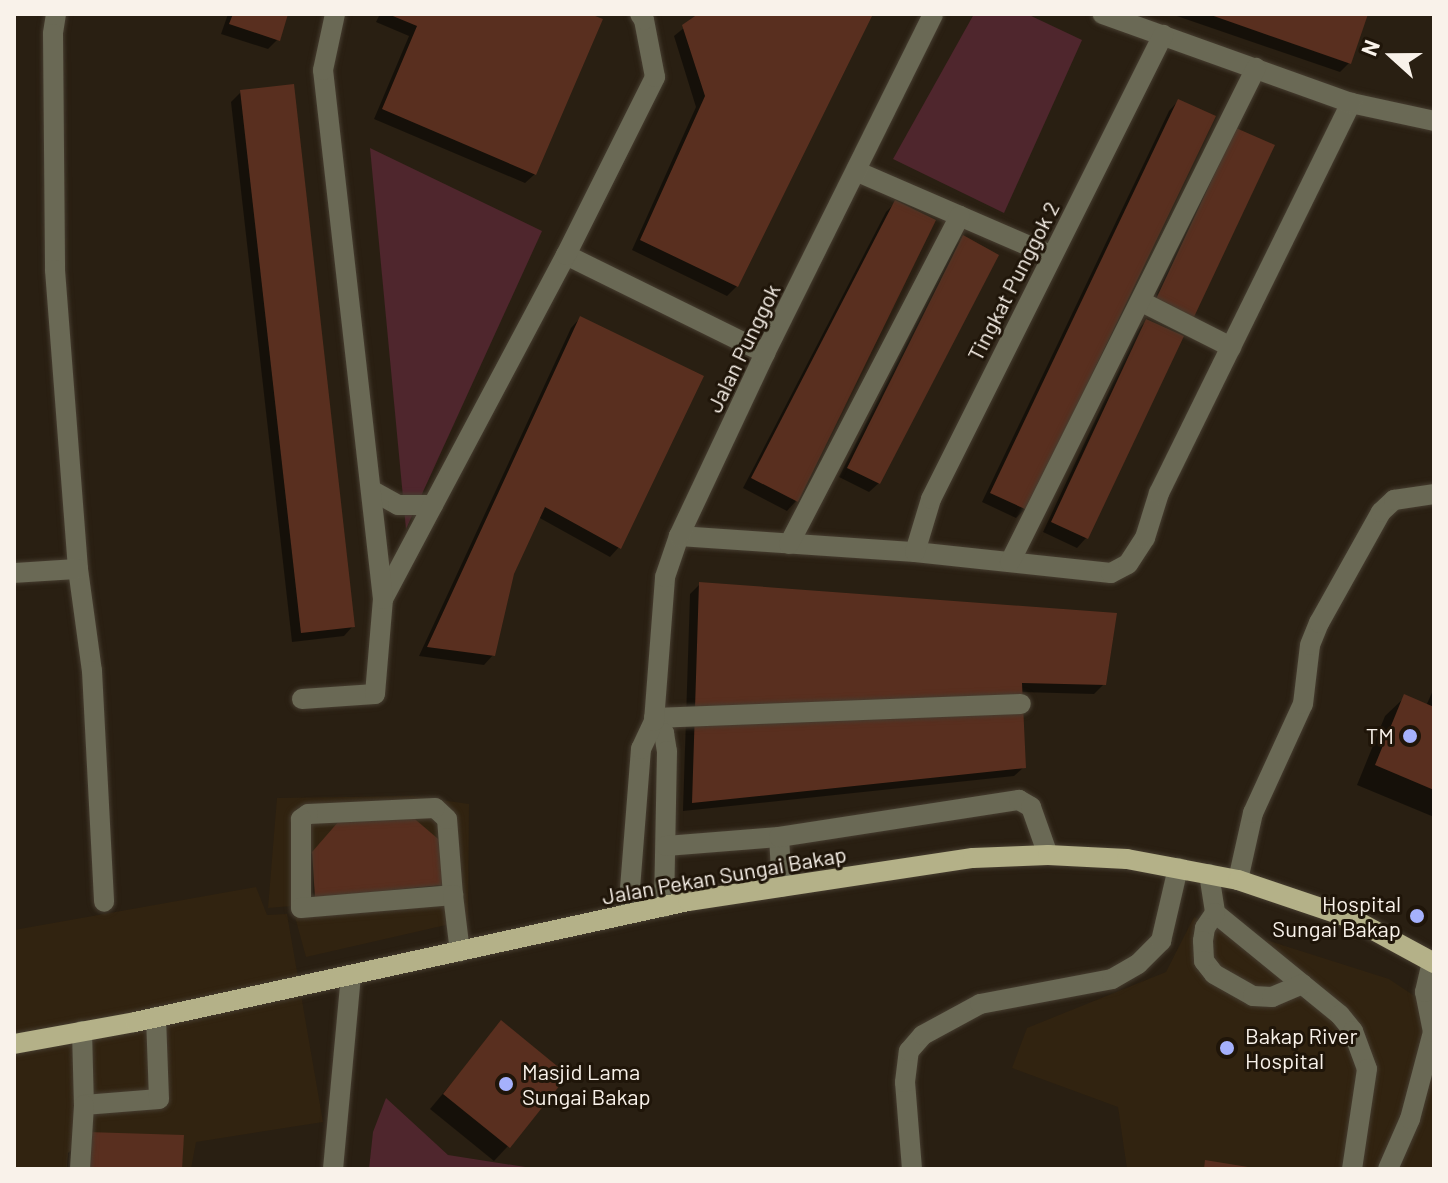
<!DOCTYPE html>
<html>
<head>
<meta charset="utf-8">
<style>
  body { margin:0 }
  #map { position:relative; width:1448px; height:1183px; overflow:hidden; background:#291f12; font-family:Barlow,sans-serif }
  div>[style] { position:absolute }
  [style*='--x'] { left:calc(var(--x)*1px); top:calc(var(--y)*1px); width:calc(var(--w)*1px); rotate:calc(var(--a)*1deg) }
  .built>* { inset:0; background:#312310 }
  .green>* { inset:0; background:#4f262d }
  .shadow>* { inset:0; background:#0007 }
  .building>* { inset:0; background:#592f1f }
  .roads { filter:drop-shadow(0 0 2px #463d30) drop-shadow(0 0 2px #463d30) }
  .minor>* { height:20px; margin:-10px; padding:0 10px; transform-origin:10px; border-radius:10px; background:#6a6955 }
  .major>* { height:20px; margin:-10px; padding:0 10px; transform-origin:10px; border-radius:10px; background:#b4b188 }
  .dots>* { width:22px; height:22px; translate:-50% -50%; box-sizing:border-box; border:4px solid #1f1509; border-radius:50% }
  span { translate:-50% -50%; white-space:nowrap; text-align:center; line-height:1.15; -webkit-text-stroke:6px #1f1509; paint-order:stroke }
  .street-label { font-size:22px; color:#f9f2ea }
  .poi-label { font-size:22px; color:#f9f2ea }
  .right { translate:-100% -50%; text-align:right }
  .left { translate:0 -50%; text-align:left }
  .frame { position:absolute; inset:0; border:16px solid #f9f2ea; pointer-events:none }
  .north { position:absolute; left:1352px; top:16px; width:80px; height:80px; -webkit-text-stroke:6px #1f1509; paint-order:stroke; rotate:291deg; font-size:22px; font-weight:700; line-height:32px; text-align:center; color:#f9f2ea }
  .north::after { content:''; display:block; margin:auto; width:28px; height:36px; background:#f9f2ea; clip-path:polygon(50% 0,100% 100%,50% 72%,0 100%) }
</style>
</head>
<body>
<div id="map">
  <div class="built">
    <div style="clip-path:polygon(413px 796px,469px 804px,468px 920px,306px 957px,292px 906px,268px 908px,277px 798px)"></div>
    <div style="clip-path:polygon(256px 887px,267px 915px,287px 914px,323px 1122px,196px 1142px,191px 1169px,14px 1169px,14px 930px)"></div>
    <div style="clip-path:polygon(1194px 917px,1389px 979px,1434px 1009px,1434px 1169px,1127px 1169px,1118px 1107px,1012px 1068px,1027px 1028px,1166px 972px)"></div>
  </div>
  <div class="green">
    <div style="clip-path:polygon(974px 14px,1027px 14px,1082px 40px,1004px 213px,893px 159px)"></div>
    <div style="clip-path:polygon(370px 148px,542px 231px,406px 529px)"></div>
    <div style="clip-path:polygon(386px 1098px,448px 1155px,538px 1169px,369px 1169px,373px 1132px)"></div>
  </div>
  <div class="shadow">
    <div style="clip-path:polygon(228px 14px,286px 14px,278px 39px,268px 49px,221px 34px)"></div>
    <div style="clip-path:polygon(380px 14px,585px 14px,535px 174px,525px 183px,374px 119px,409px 36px,376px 22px)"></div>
    <div style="clip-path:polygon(701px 14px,871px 14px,737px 286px,727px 296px,632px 250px,696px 107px,674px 36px)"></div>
    <div style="clip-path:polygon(1171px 14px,1366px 14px,1349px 63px,1340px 72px)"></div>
    <div style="clip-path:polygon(241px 92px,353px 626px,344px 636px,292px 642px,231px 102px)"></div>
    <div style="clip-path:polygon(1178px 101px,1025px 509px,1016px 518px,982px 502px,1169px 111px)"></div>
    <div style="clip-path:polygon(1227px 140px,1182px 327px,1148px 308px)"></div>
    <div style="clip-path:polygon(895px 203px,934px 221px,796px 501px,787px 511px,743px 488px,886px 212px)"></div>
    <div style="clip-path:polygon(963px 238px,879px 483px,869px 492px,839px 477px,954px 247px)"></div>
    <div style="clip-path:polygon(580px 318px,619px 547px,610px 557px,538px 517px,512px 574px,493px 655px,484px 665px,419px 656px,571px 328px)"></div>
    <div style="clip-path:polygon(1146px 321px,1086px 538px,1077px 548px,1043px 532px,1137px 331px)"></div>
    <div style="clip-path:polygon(699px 585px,1104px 684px,1094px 694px,1020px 692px,1024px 767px,1014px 776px,683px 811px,690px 594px)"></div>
    <div style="clip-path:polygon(1434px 688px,1434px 817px,1357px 785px,1385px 716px,1405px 697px,1426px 706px)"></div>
    <div style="clip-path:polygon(340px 822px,440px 884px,421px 904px,297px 916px,294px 873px)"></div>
    <div style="clip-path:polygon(502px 1023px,508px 1146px,494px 1161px,430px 1109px)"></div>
    <div style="clip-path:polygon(88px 1134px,180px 1169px,67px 1169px,68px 1153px)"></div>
  </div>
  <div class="building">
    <div style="clip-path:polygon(233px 14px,288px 14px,280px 41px,229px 24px)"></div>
    <div style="clip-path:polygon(388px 14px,590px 14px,603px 19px,536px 175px,382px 109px,417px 26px)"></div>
    <div style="clip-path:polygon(698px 14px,873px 14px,738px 287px,640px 240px,705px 96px,682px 25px)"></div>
    <div style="clip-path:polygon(1208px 14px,1368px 14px,1351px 64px)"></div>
    <div style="clip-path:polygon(294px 84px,355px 627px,301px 633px,240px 90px)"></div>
    <div style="clip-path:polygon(1178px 99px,1216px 116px,1027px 510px,990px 493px)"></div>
    <div style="clip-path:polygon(1236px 128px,1275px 145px,1193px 319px,1156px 299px)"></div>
    <div style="clip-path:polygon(895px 200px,936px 220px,798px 502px,751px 478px)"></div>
    <div style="clip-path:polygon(963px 235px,999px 255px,880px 484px,847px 468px)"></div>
    <div style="clip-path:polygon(580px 316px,704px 376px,621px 549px,545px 507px,514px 574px,495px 656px,427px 647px)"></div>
    <div style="clip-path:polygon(1146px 319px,1184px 336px,1088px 539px,1051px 522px)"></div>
    <div style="clip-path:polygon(699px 582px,1117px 613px,1106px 685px,1022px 683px,1026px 768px,692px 803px)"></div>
    <div style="clip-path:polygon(1404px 694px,1434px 707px,1434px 790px,1375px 765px)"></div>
    <div style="clip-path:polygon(409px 814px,444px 844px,442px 885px,315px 898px,312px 852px,339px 821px)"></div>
    <div style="clip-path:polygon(501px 1020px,568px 1075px,510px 1148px,443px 1094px)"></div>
    <div style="clip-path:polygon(87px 1132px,184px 1135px,182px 1169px,84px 1169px)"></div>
    <div style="clip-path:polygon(1205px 1160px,1248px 1167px,1248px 1169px,1204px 1169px)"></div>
  </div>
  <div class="roads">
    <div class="minor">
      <div style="--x:56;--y:14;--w:20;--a:99"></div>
      <div style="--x:53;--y:34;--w:236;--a:89.5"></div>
      <div style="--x:55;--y:270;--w:300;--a:85.6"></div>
      <div style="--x:78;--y:569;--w:103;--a:82.2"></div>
      <div style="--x:92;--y:671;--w:231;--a:87"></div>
      <div style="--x:1351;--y:103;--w:85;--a:12.2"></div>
      <div style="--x:858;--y:172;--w:211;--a:23.4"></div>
      <div style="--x:566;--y:255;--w:222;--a:26.2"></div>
      <div style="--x:1142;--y:302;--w:100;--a:26.8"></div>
      <div style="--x:371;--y:490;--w:31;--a:29"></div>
      <div style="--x:398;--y:505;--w:35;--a:0"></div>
      <div style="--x:679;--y:536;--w:237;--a:3.9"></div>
      <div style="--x:915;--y:552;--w:197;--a:6.1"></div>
      <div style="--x:1111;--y:573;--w:19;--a:-28"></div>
      <div style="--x:1128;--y:564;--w:31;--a:-57"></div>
      <div style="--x:1145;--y:538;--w:47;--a:-72.7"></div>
      <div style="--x:1159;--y:493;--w:435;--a:-63.8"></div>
      <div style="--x:1351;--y:103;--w:264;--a:-160.3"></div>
      <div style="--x:789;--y:544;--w:370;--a:-62.5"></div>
      <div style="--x:915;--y:552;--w:55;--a:-73.2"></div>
      <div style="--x:931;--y:499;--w:519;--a:-63.43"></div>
      <div style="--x:1010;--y:562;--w:552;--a:-63.53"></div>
      <div style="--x:14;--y:573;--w:64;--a:-3.6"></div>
      <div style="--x:383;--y:599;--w:390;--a:-62"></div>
      <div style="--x:566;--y:255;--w:199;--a:-63.4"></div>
      <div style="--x:655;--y:77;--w:58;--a:-100.9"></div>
      <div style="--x:644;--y:20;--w:7;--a:-124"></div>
      <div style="--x:302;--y:699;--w:73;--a:-3.9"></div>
      <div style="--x:375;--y:694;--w:95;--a:-85.2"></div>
      <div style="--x:383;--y:599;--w:532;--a:-96.47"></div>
      <div style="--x:323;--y:70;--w:57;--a:-77.9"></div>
      <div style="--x:654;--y:718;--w:367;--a:-2.2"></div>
      <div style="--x:654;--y:721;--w:16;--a:50"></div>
      <div style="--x:664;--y:733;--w:18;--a:81"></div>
      <div style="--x:667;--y:751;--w:156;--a:91.1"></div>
      <div style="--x:779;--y:837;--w:50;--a:86.6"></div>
      <div style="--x:666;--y:846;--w:113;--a:-4.6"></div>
      <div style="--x:779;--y:837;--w:243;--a:-8.8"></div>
      <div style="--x:1019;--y:800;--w:14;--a:30"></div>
      <div style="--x:1031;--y:807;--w:51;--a:70.5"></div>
      <div style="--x:1209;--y:874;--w:39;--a:81"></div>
      <div style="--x:1215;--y:913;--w:161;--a:39.2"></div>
      <div style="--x:1340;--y:1015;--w:21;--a:51"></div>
      <div style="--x:1353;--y:1031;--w:40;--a:69.8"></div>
      <div style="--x:1367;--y:1069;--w:101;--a:98.5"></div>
      <div style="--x:1238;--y:880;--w:69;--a:-77.4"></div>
      <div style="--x:1253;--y:813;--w:120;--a:-65.4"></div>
      <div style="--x:1303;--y:704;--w:59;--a:-83.2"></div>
      <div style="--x:1310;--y:645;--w:24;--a:-68"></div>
      <div style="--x:1319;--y:623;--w:127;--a:-60.8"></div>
      <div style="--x:1381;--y:512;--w:18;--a:-43"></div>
      <div style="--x:1394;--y:500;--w:40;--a:-8.5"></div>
      <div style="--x:453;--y:895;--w:76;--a:-94.5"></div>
      <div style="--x:447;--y:819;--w:16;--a:-137"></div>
      <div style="--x:435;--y:808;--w:127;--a:177.3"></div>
      <div style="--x:308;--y:814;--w:9;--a:144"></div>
      <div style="--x:301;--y:819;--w:89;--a:90"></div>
      <div style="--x:301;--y:908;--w:153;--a:-4.9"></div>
      <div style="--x:453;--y:895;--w:57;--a:83"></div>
      <div style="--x:1215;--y:913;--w:18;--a:124"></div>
      <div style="--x:1205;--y:928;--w:13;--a:99"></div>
      <div style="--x:1203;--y:941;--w:20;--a:87"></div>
      <div style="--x:1204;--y:961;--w:16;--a:52"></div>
      <div style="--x:1214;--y:974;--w:45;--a:29.4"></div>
      <div style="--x:1253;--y:996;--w:19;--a:3"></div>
      <div style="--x:1272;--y:997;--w:33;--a:-23"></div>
      <div style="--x:628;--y:914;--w:166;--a:-85.5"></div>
      <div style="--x:641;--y:749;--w:31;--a:-65"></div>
      <div style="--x:654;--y:721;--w:144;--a:-85.6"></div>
      <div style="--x:665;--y:577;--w:43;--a:-71.1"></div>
      <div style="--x:679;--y:536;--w:202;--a:-64.8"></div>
      <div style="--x:765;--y:353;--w:378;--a:-63.6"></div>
      <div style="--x:82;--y:1031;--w:74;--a:88.5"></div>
      <div style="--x:84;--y:1105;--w:75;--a:-4.6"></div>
      <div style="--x:159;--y:1099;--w:82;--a:-92.1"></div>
      <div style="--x:80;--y:1169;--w:64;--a:-86.4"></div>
      <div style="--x:333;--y:1169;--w:194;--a:-84.7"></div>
      <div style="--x:912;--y:1169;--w:87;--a:-94.6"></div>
      <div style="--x:905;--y:1082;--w:31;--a:-83"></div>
      <div style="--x:909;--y:1051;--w:21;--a:-49"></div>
      <div style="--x:923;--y:1035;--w:65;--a:-28.5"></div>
      <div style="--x:980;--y:1004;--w:134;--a:-10.7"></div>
      <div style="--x:1112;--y:979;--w:30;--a:-30"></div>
      <div style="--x:1138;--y:964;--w:33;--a:-45"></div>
      <div style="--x:1161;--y:941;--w:75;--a:-76.9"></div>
      <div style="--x:1388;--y:1169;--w:55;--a:-66.3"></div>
      <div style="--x:1410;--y:1119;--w:90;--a:-75.2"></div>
      <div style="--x:1433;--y:1032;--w:41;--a:-101.3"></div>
      <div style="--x:1425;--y:992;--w:31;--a:-77"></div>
    </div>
    <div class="major">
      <div style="--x:14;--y:1044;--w:123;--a:-10.3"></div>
      <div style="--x:135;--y:1022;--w:566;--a:-12.34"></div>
      <div style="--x:688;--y:901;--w:288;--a:-8.6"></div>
      <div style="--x:973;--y:858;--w:75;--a:-2.3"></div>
      <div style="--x:1048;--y:855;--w:79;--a:2.9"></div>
      <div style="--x:1127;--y:859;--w:113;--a:10.7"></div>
      <div style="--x:1238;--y:880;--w:121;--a:18.7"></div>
      <div style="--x:1353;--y:919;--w:92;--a:28.5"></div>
    </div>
  </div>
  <div class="dots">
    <div style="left:1410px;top:736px;background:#a5b1fc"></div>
    <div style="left:1417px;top:916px;background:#a5b1fc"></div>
    <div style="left:1227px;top:1048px;background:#a5b1fc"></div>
    <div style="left:506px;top:1084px;background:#a5b1fc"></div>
  </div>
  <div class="street-label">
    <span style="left:1013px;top:281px;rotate:-63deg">Tingkat Punggok 2</span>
    <span style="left:743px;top:348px;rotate:-64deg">Jalan Punggok</span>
    <span style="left:724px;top:875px;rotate:-10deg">Jalan Pekan Sungai Bakap</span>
  </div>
  <div class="poi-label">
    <span class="right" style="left:1394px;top:736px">TM</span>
    <span class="right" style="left:1401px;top:916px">Hospital<br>Sungai Bakap</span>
    <span class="left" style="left:1245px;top:1048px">Bakap River<br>Hospital</span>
    <span class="left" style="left:522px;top:1084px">Masjid Lama<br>Sungai Bakap</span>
  </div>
  <div class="frame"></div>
  <div class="north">N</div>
</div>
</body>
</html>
